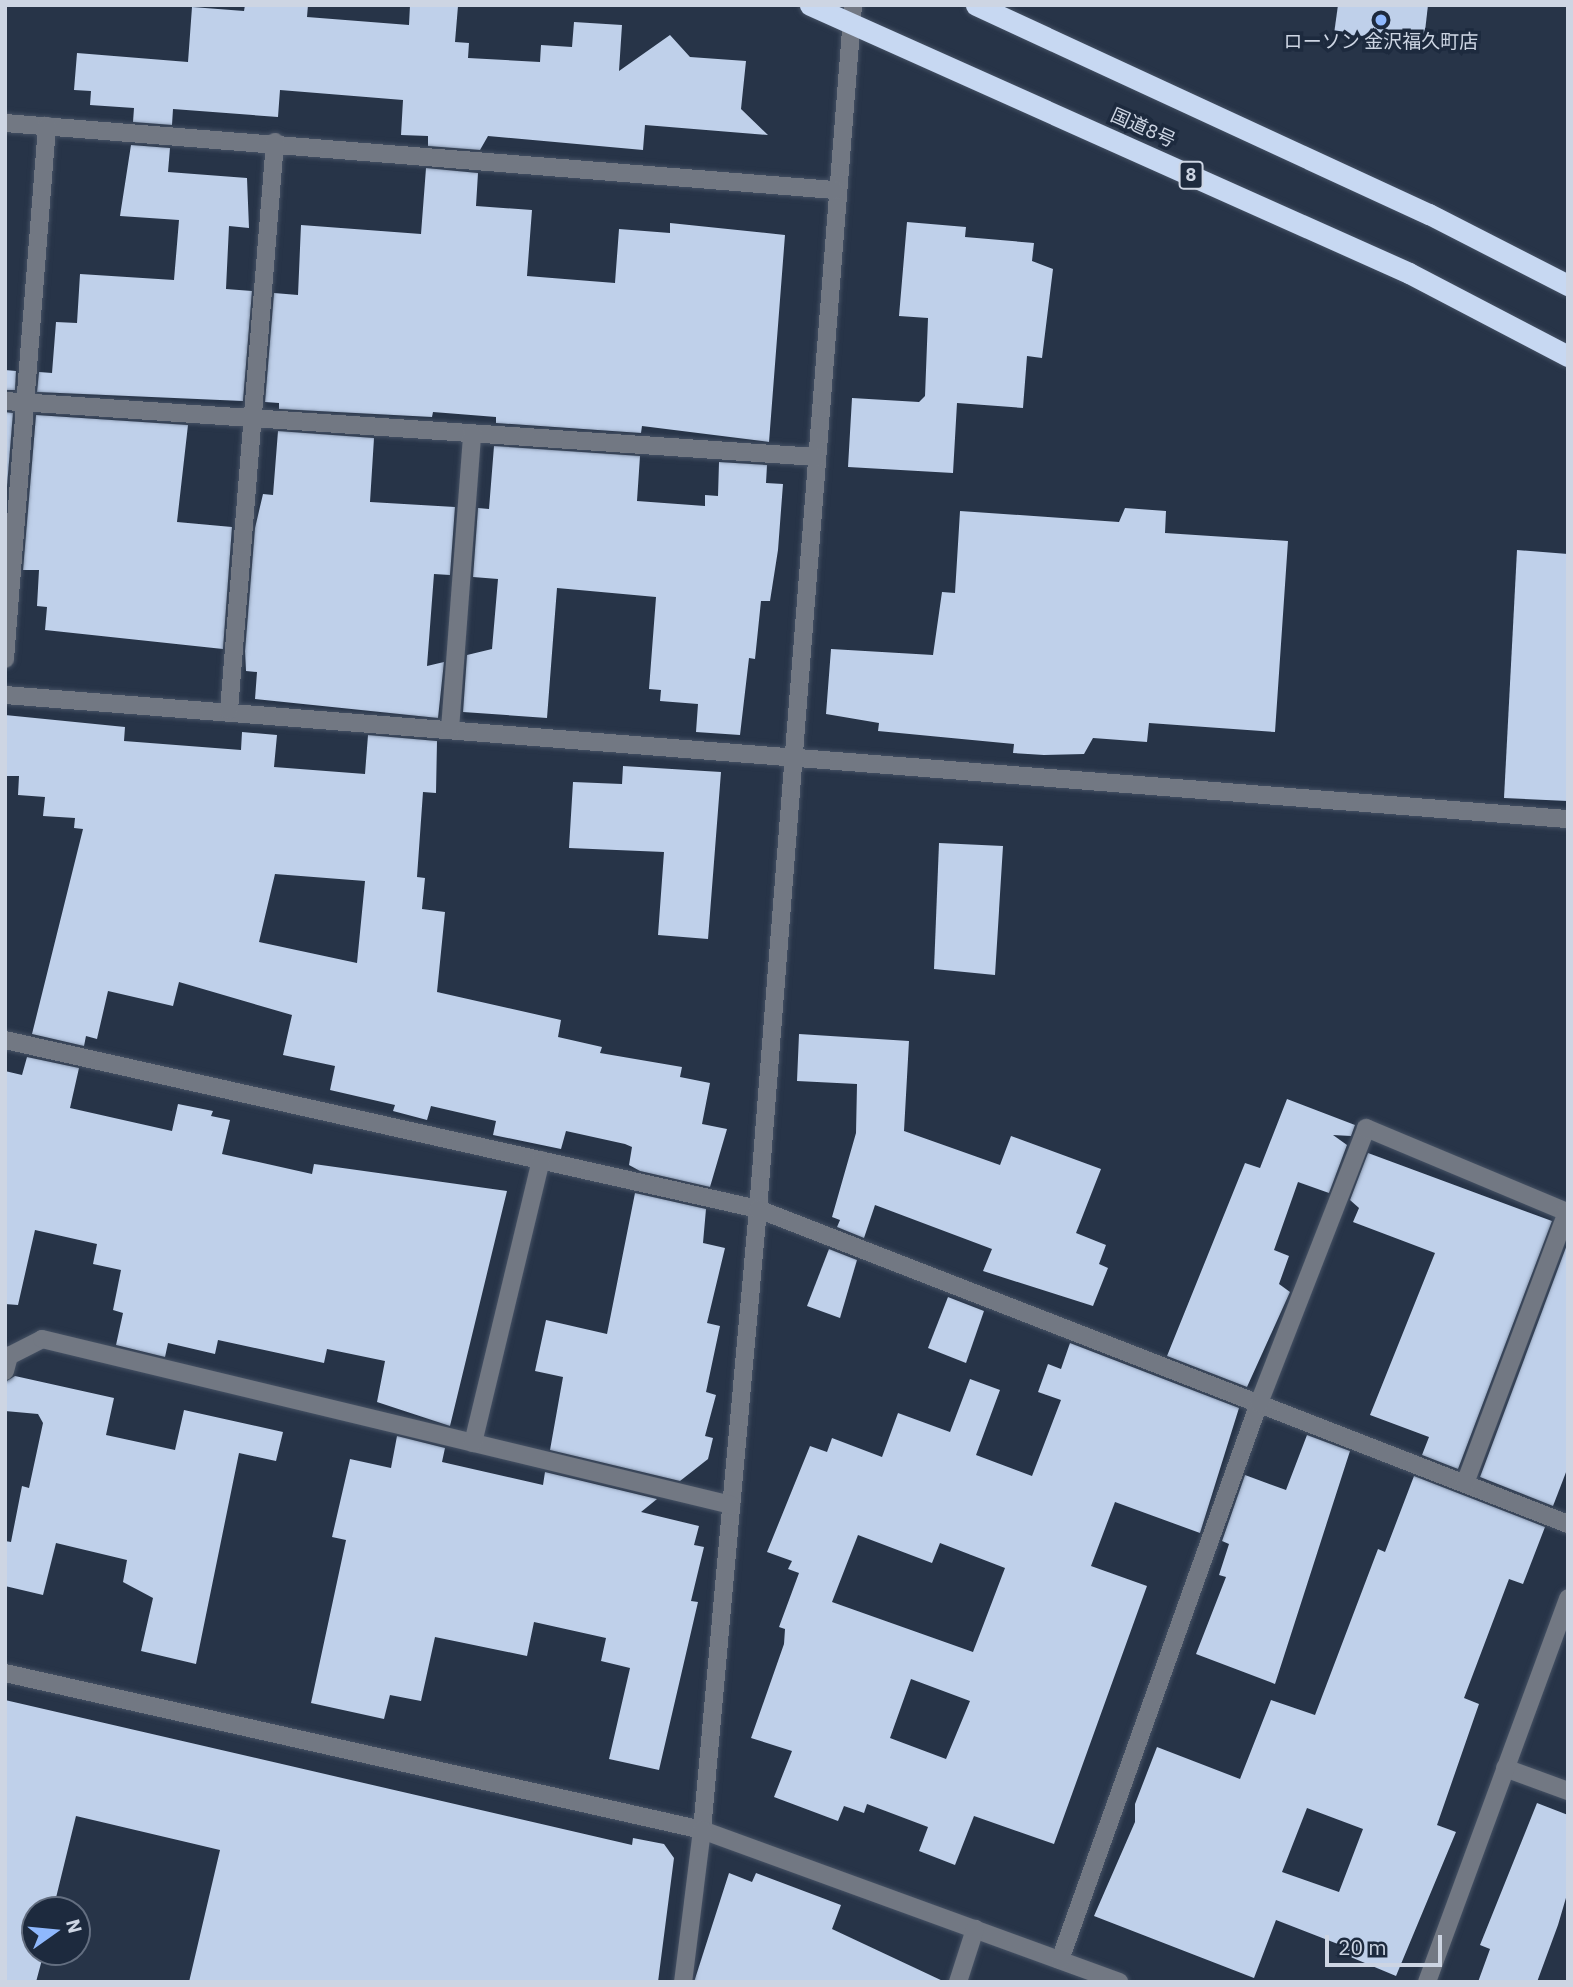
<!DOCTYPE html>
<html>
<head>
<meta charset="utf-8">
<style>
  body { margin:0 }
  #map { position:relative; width:1573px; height:1987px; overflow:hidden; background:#273448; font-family:"IBM Plex Sans","Noto Sans JP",sans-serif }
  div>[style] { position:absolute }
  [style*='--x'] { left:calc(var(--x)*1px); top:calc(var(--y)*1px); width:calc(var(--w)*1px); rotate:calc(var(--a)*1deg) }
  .building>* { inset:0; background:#bfd0ea }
  .roads { filter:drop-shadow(0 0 2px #455164) drop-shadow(0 0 2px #455164) }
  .minor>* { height:18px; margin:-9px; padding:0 9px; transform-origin:9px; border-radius:9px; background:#727883 }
  .highway>* { height:21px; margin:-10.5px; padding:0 10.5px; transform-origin:10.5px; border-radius:10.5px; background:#c7d8f2 }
  .dots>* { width:19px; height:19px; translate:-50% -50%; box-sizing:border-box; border:4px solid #1d2a3e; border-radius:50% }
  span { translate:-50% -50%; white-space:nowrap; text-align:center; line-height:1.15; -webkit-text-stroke:7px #1d2a3e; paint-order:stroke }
  .shield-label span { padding:2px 5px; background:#1d2a3e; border:2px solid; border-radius:5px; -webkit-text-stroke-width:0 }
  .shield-label { font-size:18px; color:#cdd5e3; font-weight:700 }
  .poi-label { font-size:19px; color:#cdd5e3 }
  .street-label { font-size:19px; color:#cdd5e3 }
  .frame { position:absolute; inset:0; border:7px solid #cdd5e3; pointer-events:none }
  .north { position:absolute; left:21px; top:1896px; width:70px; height:70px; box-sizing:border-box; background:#1d2a3e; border:2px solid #636e80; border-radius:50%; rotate:75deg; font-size:19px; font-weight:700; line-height:28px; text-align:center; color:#cdd5e3 }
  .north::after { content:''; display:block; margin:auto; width:24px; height:32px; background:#8fb8fd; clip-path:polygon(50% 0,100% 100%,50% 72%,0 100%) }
  .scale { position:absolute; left:1325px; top:1935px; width:117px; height:32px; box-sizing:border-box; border:4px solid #cdd5e3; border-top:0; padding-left:9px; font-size:21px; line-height:24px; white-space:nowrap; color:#cdd5e3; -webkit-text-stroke:5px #1d2a3e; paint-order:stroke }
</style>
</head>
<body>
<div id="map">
  <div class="building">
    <div style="clip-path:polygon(245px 5px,308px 5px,307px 17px,409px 25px,410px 5px,458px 6px,455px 42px,469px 43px,468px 58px,540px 62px,541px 45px,572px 47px,574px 22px,622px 25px,619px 71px,670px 35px,690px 57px,746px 61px,741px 109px,768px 135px,645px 125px,643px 150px,488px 136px,480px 150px,428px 146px,428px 136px,401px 135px,403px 100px,280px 90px,278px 117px,173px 109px,172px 125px,133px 122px,134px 108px,90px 105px,91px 91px,74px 90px,77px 53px,188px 62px,192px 7px,244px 11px)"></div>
    <div style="clip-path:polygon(1338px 5px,1428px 5px,1424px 40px,1334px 34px)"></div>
    <div style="clip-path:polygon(131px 145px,170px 148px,168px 172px,247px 178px,249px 228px,229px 226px,226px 289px,252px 291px,243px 401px,37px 392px,39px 372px,52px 373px,56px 322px,77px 323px,80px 274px,174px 280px,179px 220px,120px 216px)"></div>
    <div style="clip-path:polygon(426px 168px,478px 173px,476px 206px,532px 210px,527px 276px,615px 283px,619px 229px,670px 233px,670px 223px,785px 235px,769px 442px,642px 426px,641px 433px,496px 423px,496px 417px,433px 412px,432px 417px,279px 409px,279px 403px,265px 402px,274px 293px,298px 295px,301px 225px,421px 234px)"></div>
    <div style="clip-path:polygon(907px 222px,966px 227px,965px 237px,1034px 243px,1032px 261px,1053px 269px,1042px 358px,1027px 356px,1023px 408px,957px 403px,953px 473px,848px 467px,852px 398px,919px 402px,925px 396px,928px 318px,899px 316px)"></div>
    <div style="clip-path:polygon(5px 370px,16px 371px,15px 390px,5px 390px)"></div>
    <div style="clip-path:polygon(5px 412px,13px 413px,5px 511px)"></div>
    <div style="clip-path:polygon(36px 415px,188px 425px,177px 522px,232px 527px,223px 649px,45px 630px,47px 607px,37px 606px,39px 570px,23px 570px)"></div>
    <div style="clip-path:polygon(278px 431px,374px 438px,370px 502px,455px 507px,450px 575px,434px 574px,427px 666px,444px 662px,438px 718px,255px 699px,257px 672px,246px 671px,245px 651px,255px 528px,263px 494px,273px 495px)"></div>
    <div style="clip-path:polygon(494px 446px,640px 456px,637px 501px,705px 506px,705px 495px,718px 496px,719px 462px,767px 465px,766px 483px,783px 484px,778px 550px,770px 601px,761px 601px,755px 659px,749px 658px,740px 735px,696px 732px,698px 704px,660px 701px,661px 690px,649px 689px,656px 597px,557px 588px,547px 718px,463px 712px,467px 655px,492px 649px,498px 579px,473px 577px,478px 508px,489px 509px)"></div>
    <div style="clip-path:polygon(1125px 508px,1166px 511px,1165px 533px,1288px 541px,1275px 732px,1149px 723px,1147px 742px,1093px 738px,1084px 754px,1044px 755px,1013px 753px,1014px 744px,878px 731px,879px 723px,826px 714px,831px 649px,933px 655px,942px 592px,955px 593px,960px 511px,1119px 522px)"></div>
    <div style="clip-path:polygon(1517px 550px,1568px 554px,1568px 801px,1504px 798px)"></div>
    <div style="clip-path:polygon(evenodd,5px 715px,125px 727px,124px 741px,241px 750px,242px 732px,277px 735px,274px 767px,365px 774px,368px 735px,437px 741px,436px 793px,423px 792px,417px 877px,425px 878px,422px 909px,445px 912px,437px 992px,561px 1020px,558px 1037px,602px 1047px,600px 1053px,682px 1067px,680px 1077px,710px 1083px,702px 1124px,727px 1129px,710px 1187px,640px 1171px,629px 1165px,632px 1147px,625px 1144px,566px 1131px,561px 1149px,493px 1135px,496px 1121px,431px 1106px,427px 1120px,393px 1111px,395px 1105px,330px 1090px,335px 1066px,283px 1055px,292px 1015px,179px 982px,173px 1006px,108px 991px,97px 1039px,86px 1036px,84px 1046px,32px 1034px,83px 829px,74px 828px,75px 818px,43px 816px,45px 797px,18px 795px,19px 776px,5px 776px,5px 715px,275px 874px,365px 881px,357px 963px,259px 942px,275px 874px)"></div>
    <div style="clip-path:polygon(623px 766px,721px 772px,708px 939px,658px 935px,664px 852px,569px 848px,573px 782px,622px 784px)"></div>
    <div style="clip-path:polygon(939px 843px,1003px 846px,995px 975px,934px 969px)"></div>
    <div style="clip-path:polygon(799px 1034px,909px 1041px,904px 1131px,1000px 1165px,1011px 1136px,1101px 1169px,1076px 1233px,1106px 1245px,1099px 1264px,1108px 1268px,1093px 1306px,983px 1271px,992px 1249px,875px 1205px,864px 1238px,837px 1227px,840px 1220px,832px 1217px,856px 1133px,857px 1084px,797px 1081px)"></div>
    <div style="clip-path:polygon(27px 1057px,79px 1068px,70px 1108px,172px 1131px,178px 1104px,213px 1111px,211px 1116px,230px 1120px,222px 1154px,312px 1174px,314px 1164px,507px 1191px,450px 1426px,377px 1402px,385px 1361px,327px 1349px,324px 1363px,218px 1340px,215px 1354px,168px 1343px,165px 1357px,116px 1345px,123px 1313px,113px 1310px,121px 1270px,93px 1264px,97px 1244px,35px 1230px,18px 1305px,5px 1304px,5px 1071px,22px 1075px)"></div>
    <div style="clip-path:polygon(1287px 1099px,1355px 1125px,1351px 1136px,1333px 1135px,1347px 1145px,1329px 1193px,1298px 1182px,1274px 1250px,1289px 1256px,1279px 1284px,1290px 1292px,1247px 1387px,1167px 1356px,1245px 1163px,1260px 1168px)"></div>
    <div style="clip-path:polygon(1368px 1153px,1552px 1221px,1458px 1469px,1422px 1455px,1429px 1437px,1370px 1415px,1435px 1253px,1353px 1222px,1359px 1208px,1350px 1200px)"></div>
    <div style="clip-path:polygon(635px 1193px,706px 1209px,703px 1243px,725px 1248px,707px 1323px,720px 1326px,706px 1392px,716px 1395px,705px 1436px,713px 1438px,708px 1459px,680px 1481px,550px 1450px,563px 1377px,535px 1371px,546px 1320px,607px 1334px)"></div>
    <div style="clip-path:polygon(1568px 1242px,1568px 1467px,1553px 1506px,1480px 1477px)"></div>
    <div style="clip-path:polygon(829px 1249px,857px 1260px,840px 1318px,807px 1306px)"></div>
    <div style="clip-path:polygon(948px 1297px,984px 1311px,966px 1363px,928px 1348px)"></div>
    <div style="clip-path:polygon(evenodd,1070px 1343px,1239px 1408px,1200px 1533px,1115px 1502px,1091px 1566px,1147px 1586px,1054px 1844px,974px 1816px,955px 1865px,919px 1851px,928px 1827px,867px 1804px,864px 1813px,844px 1806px,838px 1821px,774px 1797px,792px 1751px,751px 1738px,784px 1644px,785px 1629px,779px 1627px,799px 1573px,788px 1569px,792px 1561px,767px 1552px,810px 1446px,827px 1452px,832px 1438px,882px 1457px,898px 1413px,950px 1432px,970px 1379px,1000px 1390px,976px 1455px,1032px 1476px,1061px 1400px,1038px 1392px,1048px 1364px,1061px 1369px,1070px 1343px,858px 1535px,932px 1563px,940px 1543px,1005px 1568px,973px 1652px,832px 1602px,858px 1535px,1070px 1343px,911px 1679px,970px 1701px,946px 1759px,890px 1738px,911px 1679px)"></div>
    <div style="clip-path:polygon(15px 1376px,114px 1398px,106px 1435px,175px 1450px,184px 1410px,283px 1432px,276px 1461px,239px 1453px,196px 1664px,141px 1651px,153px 1598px,123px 1582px,127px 1560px,56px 1543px,43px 1595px,5px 1586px,5px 1541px,11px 1542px,22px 1486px,29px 1488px,43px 1423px,38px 1414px,5px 1411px,5px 1382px)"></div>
    <div style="clip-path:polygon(1307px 1435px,1350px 1451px,1275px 1684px,1196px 1654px,1226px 1577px,1219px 1575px,1229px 1544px,1222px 1541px,1245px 1475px,1286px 1490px)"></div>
    <div style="clip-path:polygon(397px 1436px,445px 1448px,442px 1462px,543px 1485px,545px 1472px,657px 1499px,641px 1512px,699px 1526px,694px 1545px,704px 1547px,691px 1601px,698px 1602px,659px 1770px,609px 1759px,630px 1668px,601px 1661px,606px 1638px,534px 1622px,527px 1656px,435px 1637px,421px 1701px,390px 1695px,384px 1719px,311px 1703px,346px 1540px,332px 1537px,350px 1459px,391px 1468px)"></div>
    <div style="clip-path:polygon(evenodd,1414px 1476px,1545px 1527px,1523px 1584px,1509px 1579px,1464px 1698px,1479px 1704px,1437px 1825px,1456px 1832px,1396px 1976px,1341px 1953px,1343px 1946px,1276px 1920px,1254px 1978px,1094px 1916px,1135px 1822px,1135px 1804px,1157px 1747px,1240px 1779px,1271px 1700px,1315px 1715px,1378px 1549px,1385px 1552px,1414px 1476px,1307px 1808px,1363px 1829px,1339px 1892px,1282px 1872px,1307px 1808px)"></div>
    <div style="clip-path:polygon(5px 1700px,632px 1845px,633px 1838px,664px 1844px,674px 1858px,658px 1982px,189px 1982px,220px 1850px,76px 1816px,53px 1910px,35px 1910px,35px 1952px,44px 1952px,36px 1982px,5px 1982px)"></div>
    <div style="clip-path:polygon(1537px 1803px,1568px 1815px,1568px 1891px,1558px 1925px,1537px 1982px,1478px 1982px,1490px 1949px,1480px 1945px)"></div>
    <div style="clip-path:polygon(729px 1873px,752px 1882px,756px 1873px,841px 1905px,832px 1929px,945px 1982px,694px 1982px)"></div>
  </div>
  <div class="roads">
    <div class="minor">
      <div style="--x:853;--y:5;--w:1208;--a:94.51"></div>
      <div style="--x:758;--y:1209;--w:624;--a:95.15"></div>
      <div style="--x:702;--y:1830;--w:444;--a:20"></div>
      <div style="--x:5;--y:123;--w:832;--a:4.62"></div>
      <div style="--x:5;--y:401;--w:814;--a:3.95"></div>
      <div style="--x:5;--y:659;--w:535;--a:-85.49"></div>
      <div style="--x:5;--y:695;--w:1568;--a:4.54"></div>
      <div style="--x:229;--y:710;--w:570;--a:-85.37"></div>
      <div style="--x:450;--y:729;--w:295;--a:-85.7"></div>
      <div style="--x:5;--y:1040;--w:772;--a:12.65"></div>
      <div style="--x:758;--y:1209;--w:869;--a:21.25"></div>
      <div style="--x:5;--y:1371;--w:16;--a:-75"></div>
      <div style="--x:9;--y:1356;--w:37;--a:-27"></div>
      <div style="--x:42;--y:1339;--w:709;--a:13.55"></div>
      <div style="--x:473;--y:1443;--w:291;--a:-76.5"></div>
      <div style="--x:5;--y:1673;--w:714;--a:12.69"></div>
      <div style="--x:702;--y:1830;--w:153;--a:97.1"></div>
      <div style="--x:1505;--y:1768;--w:67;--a:20.1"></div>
      <div style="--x:1060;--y:1960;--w:591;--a:-70.34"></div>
      <div style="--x:1259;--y:1403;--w:295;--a:-68.7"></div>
      <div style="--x:1366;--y:1128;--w:218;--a:22.7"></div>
      <div style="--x:1567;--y:1212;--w:290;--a:110.6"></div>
      <div style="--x:958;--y:1982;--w:56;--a:-72.2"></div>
      <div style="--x:1427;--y:1982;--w:409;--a:-69.8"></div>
    </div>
    <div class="highway">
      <div style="--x:810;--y:5;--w:656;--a:24.1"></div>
      <div style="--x:1409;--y:273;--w:179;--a:27.6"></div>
      <div style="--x:976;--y:5;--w:499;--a:24.8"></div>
      <div style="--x:1429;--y:214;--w:156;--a:27.1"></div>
    </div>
  </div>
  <div class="dots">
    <div style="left:1381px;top:20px;background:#8fb8fd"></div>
  </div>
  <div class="shield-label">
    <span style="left:1191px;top:175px">8</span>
  </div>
  <div class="poi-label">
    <span style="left:1381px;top:42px">ローソン 金沢福久町店</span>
  </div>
  <div class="street-label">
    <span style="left:1143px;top:128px;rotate:24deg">国道8号</span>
  </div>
  <div class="frame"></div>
  <div class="north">N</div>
  <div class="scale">20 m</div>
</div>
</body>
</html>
